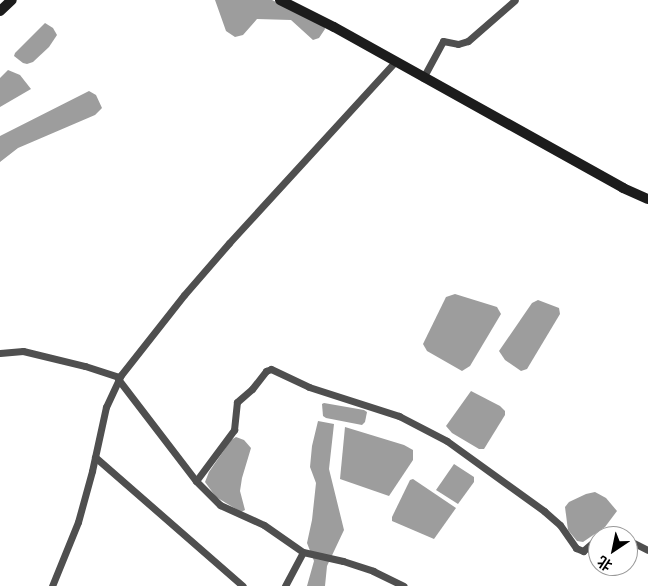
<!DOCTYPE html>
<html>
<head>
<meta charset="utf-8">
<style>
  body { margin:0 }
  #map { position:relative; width:648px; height:586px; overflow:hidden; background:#fff; font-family:Signika,"Noto Sans SC",sans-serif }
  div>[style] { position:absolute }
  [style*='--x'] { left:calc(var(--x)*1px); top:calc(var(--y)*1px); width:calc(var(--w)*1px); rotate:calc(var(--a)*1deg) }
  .water>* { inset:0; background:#9d9d9d }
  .street>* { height:7px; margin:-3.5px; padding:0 3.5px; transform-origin:3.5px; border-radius:3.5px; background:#4f4f4f }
  .secondary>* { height:10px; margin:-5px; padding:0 5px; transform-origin:5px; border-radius:5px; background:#1c1c1c }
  span { translate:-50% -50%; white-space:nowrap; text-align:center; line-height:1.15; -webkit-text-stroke:4px #fff; paint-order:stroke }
  .north { position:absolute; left:588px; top:526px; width:50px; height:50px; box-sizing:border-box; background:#fff; border:1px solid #999; border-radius:50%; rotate:214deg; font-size:14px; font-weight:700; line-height:20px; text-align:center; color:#000 }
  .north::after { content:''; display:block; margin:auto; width:18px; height:22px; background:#000; clip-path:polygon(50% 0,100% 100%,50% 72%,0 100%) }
</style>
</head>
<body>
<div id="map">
  <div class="water">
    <div style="clip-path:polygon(215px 0,272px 0,324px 25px,325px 29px,319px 38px,313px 40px,291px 20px,257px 19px,243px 35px,235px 37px,226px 31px)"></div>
    <div style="clip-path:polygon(45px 23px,53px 28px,57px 35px,49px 47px,33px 62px,27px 64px,23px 63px,14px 56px,15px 53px)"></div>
    <div style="clip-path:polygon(8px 70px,20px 75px,31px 89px,0 107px,0 78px)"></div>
    <div style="clip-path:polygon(89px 91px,96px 95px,102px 108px,95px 115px,18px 148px,0 162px,0 136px)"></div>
    <div style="clip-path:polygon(455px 294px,497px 307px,501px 314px,470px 366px,462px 371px,427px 351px,423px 344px,446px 297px)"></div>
    <div style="clip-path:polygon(538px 300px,559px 308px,560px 314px,527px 369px,521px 371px,505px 360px,499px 351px,532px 303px)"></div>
    <div style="clip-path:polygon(471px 391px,500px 406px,505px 411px,505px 415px,484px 449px,479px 449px,452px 433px,446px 426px)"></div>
    <div style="clip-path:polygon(324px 403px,364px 410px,367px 412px,365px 422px,362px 425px,326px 418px,323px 416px,322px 404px)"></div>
    <div style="clip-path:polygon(318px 421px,334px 424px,329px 469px,344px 530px,327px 566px,325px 586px,307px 586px,314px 561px,307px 543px,312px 520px,316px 483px,310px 467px,312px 446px)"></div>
    <div style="clip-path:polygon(345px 427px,404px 445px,413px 450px,413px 460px,389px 496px,340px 479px)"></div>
    <div style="clip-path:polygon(236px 437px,244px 440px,251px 448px,242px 478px,240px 491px,245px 510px,241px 512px,216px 497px,205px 482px,209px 472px,231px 440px)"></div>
    <div style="clip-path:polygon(454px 464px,474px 477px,474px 482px,458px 504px,436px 490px)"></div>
    <div style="clip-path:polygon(413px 479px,456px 508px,434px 539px,392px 521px,392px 517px,410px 480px)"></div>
    <div style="clip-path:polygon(595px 492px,606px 498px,617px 511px,605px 527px,583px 542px,577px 541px,568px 530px,565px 507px,569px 502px,586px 494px)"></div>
  </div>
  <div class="street">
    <div style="--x:423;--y:78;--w:42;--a:-61.6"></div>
    <div style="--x:443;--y:41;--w:15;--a:11"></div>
    <div style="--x:458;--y:44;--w:10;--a:-17"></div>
    <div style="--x:468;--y:41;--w:62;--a:-41.1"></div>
    <div style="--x:0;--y:353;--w:23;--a:-5"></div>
    <div style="--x:23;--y:351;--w:64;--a:13.6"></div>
    <div style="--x:85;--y:366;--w:36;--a:18"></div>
    <div style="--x:118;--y:379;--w:128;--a:52.6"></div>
    <div style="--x:196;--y:481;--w:34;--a:45"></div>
    <div style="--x:220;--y:505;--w:48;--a:24.4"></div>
    <div style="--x:264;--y:525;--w:47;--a:34.7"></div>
    <div style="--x:303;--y:552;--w:41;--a:12.7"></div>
    <div style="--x:343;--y:561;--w:32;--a:18"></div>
    <div style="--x:373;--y:571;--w:34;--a:26"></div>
    <div style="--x:95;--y:457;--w:196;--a:41.1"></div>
    <div style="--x:196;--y:481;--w:64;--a:-53.3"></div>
    <div style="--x:234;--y:430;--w:28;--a:-84"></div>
    <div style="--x:237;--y:402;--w:20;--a:-41"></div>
    <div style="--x:252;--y:389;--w:23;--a:-52"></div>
    <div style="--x:266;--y:371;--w:5;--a:-22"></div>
    <div style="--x:271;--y:369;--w:42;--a:25.3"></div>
    <div style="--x:309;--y:387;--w:95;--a:17.9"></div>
    <div style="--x:399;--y:416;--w:54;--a:27.5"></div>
    <div style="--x:447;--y:441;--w:120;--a:35.8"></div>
    <div style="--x:544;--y:511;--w:21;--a:41"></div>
    <div style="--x:560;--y:525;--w:28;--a:55"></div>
    <div style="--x:576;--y:548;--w:8;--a:23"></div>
    <div style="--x:583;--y:551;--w:20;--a:-41"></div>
    <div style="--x:601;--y:536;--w:10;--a:-29"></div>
    <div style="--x:610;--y:531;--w:12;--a:24"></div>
    <div style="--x:628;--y:540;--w:22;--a:27"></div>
    <div style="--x:52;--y:586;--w:69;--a:-67.9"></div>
    <div style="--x:78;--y:522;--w:53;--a:-74.6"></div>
    <div style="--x:92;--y:471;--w:66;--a:-77.7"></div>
    <div style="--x:106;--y:407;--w:35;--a:-65"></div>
    <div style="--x:121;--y:375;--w:102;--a:-51.8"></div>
    <div style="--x:184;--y:295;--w:69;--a:-49.1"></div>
    <div style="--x:229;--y:243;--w:246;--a:-47.5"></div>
    <div style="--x:285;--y:586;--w:38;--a:-62"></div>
  </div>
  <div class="secondary">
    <div style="--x:280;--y:0;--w:60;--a:26.6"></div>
    <div style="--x:334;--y:27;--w:331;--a:29.1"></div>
    <div style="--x:623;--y:188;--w:27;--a:24"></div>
    <div style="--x:0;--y:11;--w:16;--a:-43"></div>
  </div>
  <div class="north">北</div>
</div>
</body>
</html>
